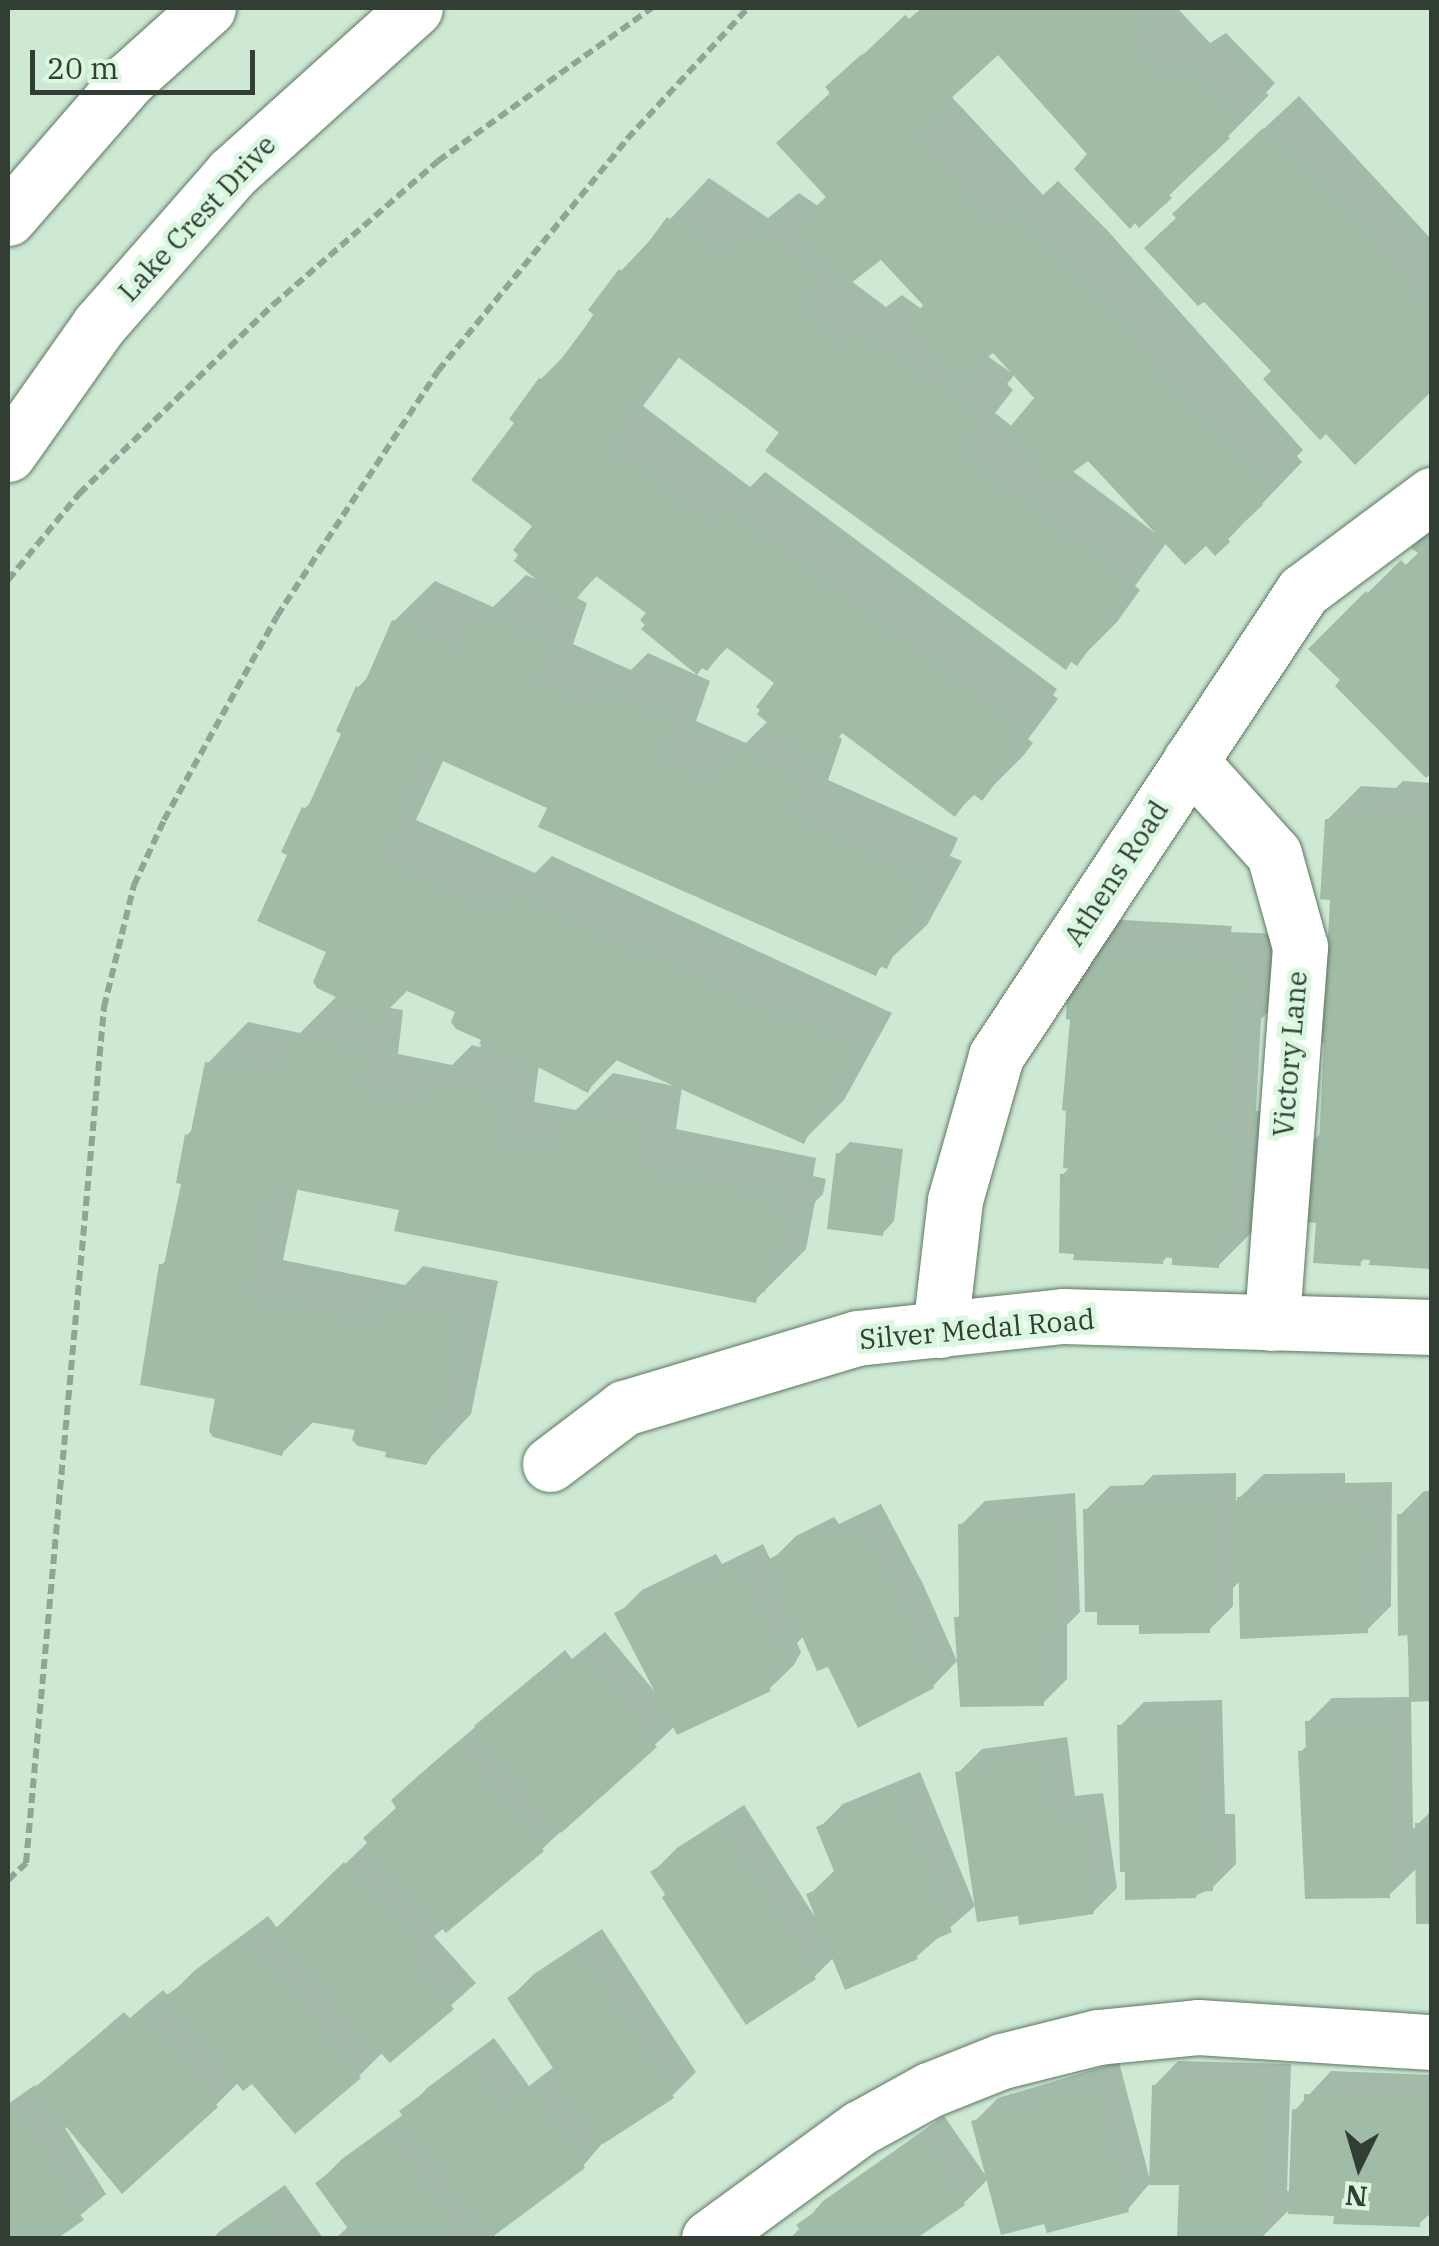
<!DOCTYPE html>
<html>
<head>
<meta charset="utf-8">
<style>
  body { margin:0 }
  #map { position:relative; width:1439px; height:2246px; overflow:hidden; background:#cde9d3; font-family:"IBM Plex Serif",serif }
  div>[style] { position:absolute }
  [style*='--x'] { left:calc(var(--x)*1px); top:calc(var(--y)*1px); width:calc(var(--w)*1px); rotate:calc(var(--a)*1deg) }
  .shadow>* { inset:0; background:#0003 }
  .building>* { inset:0; background:#a1bca6 }
  .path>* { height:6px; margin-top:-3px; transform-origin:0; background:repeating-linear-gradient(90deg,#90a695 0 10px,transparent 0 15px) }
  .roads { filter:drop-shadow(0 0 2px #5e7763) drop-shadow(0 0 2px #5e7763) }
  .minor>* { height:55px; margin:-27.5px; padding:0 27.5px; transform-origin:27.5px; border-radius:27.5px; background:#fff }
  .secondary>* { height:55px; margin:-27.5px; padding:0 27.5px; transform-origin:27.5px; border-radius:27.5px; background:#fff }
  span { translate:-50% -50%; white-space:nowrap; text-align:center; line-height:1.15; -webkit-text-stroke:10px #daf7e0; paint-order:stroke }
  .street-label { font-size:28px; color:#323d34 }
  .frame { position:absolute; inset:0; border:10px solid #323d34; pointer-events:none }
  .north { position:absolute; left:1309px; top:2116px; width:100px; height:100px; -webkit-text-stroke:8px #daf7e0; paint-order:stroke; rotate:185deg; font-size:28px; font-weight:700; line-height:40px; text-align:center; color:#323d34 }
  .north::after { content:''; display:block; margin:auto; width:35px; height:45px; background:#323d34; clip-path:polygon(50% 0,100% 100%,50% 72%,0 100%) }
  .scale { position:absolute; left:30px; top:50px; width:225px; height:45px; box-sizing:border-box; border:5px solid #323d34; border-top:0; padding-left:12px; font-size:30px; line-height:35px; white-space:nowrap; color:#323d34; -webkit-text-stroke:8px #daf7e0; paint-order:stroke }
</style>
</head>
<body>
<div id="map">
  <div class="shadow">
    <div style="clip-path:polygon(evenodd,922px 8px,1177px 8px,1210px 43px,1226px 33px,1275px 83px,1266px 93px,1269px 95px,1140px 225px,1091px 154px,998px 51px,950px 95px,1043px 195px,1058px 181px,1107px 230px,1303px 450px,1297px 456px,1302px 462px,1216px 552px,1206px 542px,1167px 542px,1135px 586px,1140px 590px,1117px 622px,1076px 663px,680px 356px,643px 406px,750px 487px,765px 472px,1057px 689px,1053px 695px,1058px 699px,1028px 739px,1033px 743px,1023px 756px,982px 797px,976px 793px,955px 814px,844px 731px,839px 737px,842px 739px,828px 780px,958px 838px,950px 856px,962px 861px,927px 925px,875px 973px,551px 806px,444px 759px,416px 820px,535px 873px,552px 856px,892px 1013px,844px 1100px,803px 1141px,682px 1086px,676px 1129px,816px 1158px,813px 1176px,826px 1179px,823px 1194px,815px 1202px,806px 1249px,755px 1300px,402px 1208px,298px 1187px,283px 1260px,405px 1285px,423px 1266px,498px 1281px,471px 1414px,425px 1463px,389px 1450px,358px 1428px,315px 1420px,281px 1454px,218px 1397px,161px 1265px,168px 1259px,184px 1181px,187px 1135px,194px 1128px,208px 1063px,248px 1022px,300px 1033px,338px 995px,329px 951px,290px 854px,304px 809px,315px 798px,344px 733px,358px 687px,371px 674px,394px 621px,435px 581px,493px 607px,526px 575px,540px 581px,518px 422px,541px 379px,572px 348px,621px 271px,709px 178px,768px 218px,799px 193px,818px 206px,829px 196px,829px 87px,905px 15px,909px 19px,922px 8px,882px 256px,926px 304px,923px 310px,902px 295px,886px 307px,850px 280px,882px 256px,922px 8px,993px 350px,1012px 370px,1010px 372px,986px 355px,993px 350px,922px 8px,1015px 374px,1038px 398px,1013px 427px,995px 413px,1013px 390px,1007px 384px,1015px 374px,922px 8px,1088px 457px,1157px 531px,1155px 533px,1071px 470px,1088px 457px,922px 8px,598px 575px,649px 613px,707px 668px,729px 646px,778px 683px,768px 721px,746px 743px,696px 721px,710px 681px,648px 653px,631px 670px,573px 644px,587px 603px,575px 597px,598px 575px,922px 8px,409px 989px,458px 1011px,485px 1038px,480px 1047px,472px 1045px,452px 1065px,398px 1054px,403px 1010px,390px 1008px,409px 989px,922px 8px,619px 1058px,674px 1086px,613px 1073px,576px 1110px,534px 1102px,539px 1065px,588px 1090px,619px 1058px)"></div>
    <div style="clip-path:polygon(1299px 96px,1432px 240px,1432px 388px,1274px 371px,1178px 217px,1209px 180px)"></div>
    <div style="clip-path:polygon(1421px 553px,1343px 680px,1311px 649px,1401px 560px,1407px 566px)"></div>
    <div style="clip-path:polygon(1403px 781px,1432px 783px,1432px 1266px,1366px 1257px,1360px 1263px,1319px 1220px,1312px 1142px,1322px 1132px,1327px 1041px,1319px 999px,1328px 990px,1333px 898px,1327px 820px,1361px 786px,1396px 788px)"></div>
    <div style="clip-path:polygon(1105px 919px,1232px 926px,1231px 932px,1275px 934px,1271px 1009px,1261px 1019px,1256px 1111px,1268px 1110px,1264px 1189px,1253px 1200px,1252px 1232px,1218px 1266px,1169px 1255px,1162px 1262px,1062px 1175px,1071px 1166px,1073px 1017px)"></div>
    <div style="clip-path:polygon(850px 1142px,903px 1149px,894px 1221px,882px 1234px,838px 1154px)"></div>
    <div style="clip-path:polygon(1236px 1473px,1236px 1501px,1264px 1474px,1345px 1473px,1345px 1483px,1392px 1482px,1391px 1606px,1367px 1630px,1241px 1580px,1233px 1588px,1233px 1606px,1209px 1630px,1141px 1623px,1086px 1510px,1110px 1486px,1143px 1485px,1153px 1475px)"></div>
    <div style="clip-path:polygon(1424px 1491px,1432px 1491px,1432px 1699px,1411px 1699px,1413px 1829px,1432px 1810px,1432px 1921px,1418px 1867px,1389px 1895px,1301px 1752px,1308px 1744px,1308px 1722px,1332px 1698px,1411px 1697px,1400px 1515px)"></div>
    <div style="clip-path:polygon(1075px 1493px,1080px 1612px,1067px 1625px,1067px 1679px,1043px 1703px,957px 1618px,962px 1613px,961px 1525px,985px 1501px)"></div>
    <div style="clip-path:polygon(881px 1504px,923px 1584px,957px 1661px,933px 1686px,829px 1664px,804px 1636px,797px 1643px,801px 1652px,794px 1665px,769px 1689px,675px 1726px,542px 1849px,434px 1936px,476px 1983px,390px 2060px,383px 2052px,359px 2076px,239px 2082px,216px 2105px,69px 2126px,65px 2128px,106px 2194px,53px 2238px,8px 2238px,8px 2104px,35px 2085px,37px 2088px,124px 2012px,130px 2018px,163px 1990px,169px 1996px,194px 1971px,268px 1916px,278px 1929px,369px 1841px,398px 1807px,394px 1800px,418px 1776px,565px 1650px,572px 1659px,605px 1632px,656px 1693px,618px 1614px,642px 1590px,716px 1554px,722px 1564px,763px 1544px,771px 1561px,796px 1536px,834px 1517px,839px 1524px)"></div>
    <div style="clip-path:polygon(1222px 1700px,1225px 1814px,1235px 1814px,1236px 1864px,1212px 1888px,1195px 1896px,1120px 1726px,1144px 1702px)"></div>
    <div style="clip-path:polygon(1067px 1737px,1075px 1796px,1103px 1793px,1117px 1888px,1093px 1912px,958px 1773px,982px 1749px)"></div>
    <div style="clip-path:polygon(920px 1772px,975px 1906px,916px 1957px,834px 1957px,814px 1977px,668px 1895px,653px 1872px,677px 1848px,744px 1805px,815px 1917px,809px 1895px,836px 1869px,819px 1828px,843px 1804px)"></div>
    <div style="clip-path:polygon(602px 1929px,696px 2072px,672px 2096px,606px 2139px,583px 2166px,487px 2238px,336px 2238px,349px 2226px,318px 2183px,342px 2159px,404px 2114px,427px 2088px,494px 2038px,529px 2086px,555px 2066px,510px 1998px,534px 1974px)"></div>
    <div style="clip-path:polygon(1178px 2061px,1291px 2064px,1287px 2191px,1292px 2191px,1295px 2110px,1331px 2071px,1432px 2075px,1432px 2212px,1419px 2224px,1291px 2208px,1262px 2237px,1181px 2182px,1151px 2182px,1128px 2209px,974px 2122px,998px 2098px,1119px 2062px,1150px 2180px,1154px 2086px)"></div>
    <div style="clip-path:polygon(944px 2116px,988px 2179px,964px 2203px,912px 2238px,791px 2238px,823px 2201px)"></div>
    <div style="clip-path:polygon(285px 2185px,323px 2238px,213px 2238px,220px 2231px)"></div>
  </div>
  <div class="building">
    <div style="clip-path:polygon(922px 8px,1150px 8px,1143px 15px,1146px 19px,1126px 37px,1168px 82px,1184px 72px,1236px 126px,1227px 135px,1230px 138px,1169px 195px,1172px 198px,1139px 228px,1135px 223px,1130px 229px,1074px 169px,1087px 154px,998px 55px,910px 136px,1001px 234px,1016px 220px,1067px 271px,1264px 492px,1258px 498px,1263px 505px,1227px 538px,1230px 542px,1215px 556px,1206px 546px,1185px 565px,1088px 461px,1056px 484px,1010px 427px,1034px 398px,993px 353px,961px 378px,912px 321px,923px 305px,881px 260px,847px 286px,801px 228px,806px 223px,802px 219px,826px 197px,776px 143px,830px 93px,825px 87px,862px 54px,867px 58px)"></div>
    <div style="clip-path:polygon(1263px 128px,1411px 289px,1404px 295px,1409px 300px,1415px 293px,1432px 310px,1432px 391px,1355px 465px,1326px 434px,1320px 440px,1263px 379px,1271px 371px,1204px 302px,1198px 306px,1144px 248px,1176px 218px,1172px 214px)"></div>
    <div style="clip-path:polygon(667px 217px,729px 259px,746px 237px,750px 241px,756px 233px,816px 273px,809px 283px,813px 286px,795px 310px,844px 347px,860px 334px,975px 417px,968px 426px,974px 432px,956px 455px,1128px 584px,1096px 628px,1101px 632px,1077px 666px,1071px 662px,1066px 670px,765px 451px,779px 432px,674px 354px,604px 448px,709px 528px,723px 511px,1018px 731px,1014px 737px,1019px 741px,989px 781px,994px 785px,982px 801px,972px 793px,955px 817px,841px 732px,823px 757px,819px 754px,813px 761px,757px 714px,760px 710px,756px 707px,774px 683px,726px 647px,707px 671px,702px 668px,697px 675px,641px 629px,645px 625px,640px 620px,646px 613px,596px 576px,569px 607px,514px 561px,518px 555px,513px 550px,532px 526px,471px 480px,514px 423px,509px 419px,539px 378px,545px 381px,594px 315px,588px 310px,619px 269px,625px 274px)"></div>
    <div style="clip-path:polygon(1432px 527px,1432px 772px,1426px 778px,1335px 686px,1340px 680px,1308px 649px,1366px 591px,1372px 598px,1418px 553px,1411px 548px)"></div>
    <div style="clip-path:polygon(483px 614px,548px 644px,534px 685px,591px 711px,605px 692px,671px 722px,657px 762px,713px 787px,725px 761px,730px 762px,736px 750px,803px 780px,789px 821px,919px 879px,911px 897px,924px 902px,916px 919px,911px 916px,887px 969px,880px 966px,876px 976px,538px 827px,547px 808px,425px 753px,377px 862px,500px 916px,509px 896px,847px 1048px,853px 1055px,835px 1094px,828px 1091px,804px 1144px,607px 1056px,588px 1093px,522px 1059px,521px 1063px,479px 1044px,481px 1040px,456px 1029px,451px 1022px,455px 1012px,398px 987px,379px 1022px,340px 1005px,342px 1000px,317px 988px,313px 982px,326px 952px,257px 921px,287px 855px,281px 852px,302px 807px,307px 809px,341px 734px,336px 731px,356px 686px,362px 689px,392px 620px,460px 651px,472px 624px,477px 627px)"></div>
    <div style="clip-path:polygon(1366px 814px,1432px 818px,1432px 1269px,1369px 1265px,1370px 1260px,1360px 1259px,1361px 1266px,1313px 1263px,1316px 1223px,1304px 1222px,1309px 1141px,1319px 1142px,1324px 1043px,1314px 1042px,1317px 998px,1325px 998px,1330px 900px,1320px 899px,1325px 819px,1366px 822px)"></div>
    <div style="clip-path:polygon(1068px 952px,1199px 958px,1199px 965px,1242px 967px,1238px 1046px,1229px 1045px,1223px 1143px,1235px 1143px,1231px 1225px,1220px 1224px,1219px 1268px,1172px 1265px,1172px 1258px,1164px 1257px,1163px 1264px,1073px 1260px,1074px 1254px,1059px 1253px,1060px 1174px,1070px 1174px,1071px 1169px,1063px 1168px,1066px 1111px,1062px 1110px,1070px 1020px,1066px 1019px)"></div>
    <div style="clip-path:polygon(292px 1037px,363px 1051px,358px 1094px,419px 1107px,429px 1085px,501px 1100px,495px 1142px,556px 1154px,569px 1112px,642px 1128px,636px 1170px,777px 1198px,773px 1217px,787px 1219px,783px 1237px,777px 1237px,765px 1292px,758px 1292px,756px 1303px,394px 1231px,399px 1210px,268px 1184px,244px 1300px,376px 1327px,380px 1306px,459px 1322px,431px 1457px,426px 1465px,385px 1457px,386px 1452px,358px 1446px,352px 1440px,355px 1430px,293px 1419px,282px 1456px,213px 1437px,209px 1431px,215px 1399px,140px 1385px,159px 1264px,164px 1265px,181px 1184px,176px 1183px,185px 1134px,190px 1136px,205px 1062px,279px 1077px)"></div>
    <div style="clip-path:polygon(836px 1153px,892px 1161px,883px 1236px,827px 1229px)"></div>
    <div style="clip-path:polygon(1322px 1496px,1322px 1506px,1369px 1505px,1368px 1633px,1240px 1639px,1237px 1497px)"></div>
    <div style="clip-path:polygon(1213px 1497px,1215px 1610px,1210px 1610px,1210px 1633px,1139px 1634px,1139px 1625px,1097px 1625px,1097px 1612px,1085px 1612px,1083px 1509px,1127px 1508px,1127px 1498px)"></div>
    <div style="clip-path:polygon(1397px 1514px,1432px 1514px,1432px 1701px,1409px 1702px,1408px 1635px,1398px 1636px)"></div>
    <div style="clip-path:polygon(1052px 1516px,1057px 1638px,1043px 1638px,1044px 1706px,960px 1707px,954px 1617px,959px 1617px,958px 1524px)"></div>
    <div style="clip-path:polygon(856px 1527px,900px 1608px,934px 1688px,858px 1728px,828px 1667px,817px 1671px,769px 1559px,810px 1539px,814px 1547px)"></div>
    <div style="clip-path:polygon(738px 1567px,783px 1661px,772px 1666px,778px 1678px,767px 1683px,771px 1691px,677px 1735px,614px 1613px,692px 1576px,697px 1587px)"></div>
    <div style="clip-path:polygon(579px 1654px,657px 1747px,561px 1833px,474px 1726px,539px 1672px,547px 1681px)"></div>
    <div style="clip-path:polygon(1388px 1720px,1390px 1898px,1305px 1899px,1298px 1751px,1306px 1750px,1305px 1721px)"></div>
    <div style="clip-path:polygon(1199px 1723px,1202px 1837px,1211px 1837px,1213px 1891px,1197px 1892px,1196px 1898px,1125px 1900px,1125px 1872px,1120px 1872px,1117px 1725px)"></div>
    <div style="clip-path:polygon(455px 1744px,544px 1851px,446px 1933px,363px 1838px,396px 1808px,391px 1800px)"></div>
    <div style="clip-path:polygon(1043px 1760px,1052px 1819px,1080px 1815px,1094px 1914px,1019px 1925px,1018px 1916px,977px 1922px,955px 1772px)"></div>
    <div style="clip-path:polygon(895px 1794px,952px 1932px,913px 1949px,918px 1959px,845px 1990px,806px 1894px,838px 1881px,816px 1827px)"></div>
    <div style="clip-path:polygon(1415px 1823px,1432px 1824px,1432px 1924px,1416px 1924px)"></div>
    <div style="clip-path:polygon(719px 1828px,816px 1979px,746px 2025px,662px 1898px,665px 1894px,650px 1872px)"></div>
    <div style="clip-path:polygon(344px 1862px,421px 1953px,411px 1961px,454px 2009px,390px 2063px,336px 2004px,339px 2002px,276px 1928px)"></div>
    <div style="clip-path:polygon(243px 1939px,361px 2078px,295px 2134px,252px 2084px,243px 2091px,167px 1995px)"></div>
    <div style="clip-path:polygon(577px 1952px,674px 2098px,603px 2144px,507px 1998px)"></div>
    <div style="clip-path:polygon(138px 2012px,218px 2107px,122px 2194px,34px 2088px,99px 2034px,105px 2041px)"></div>
    <div style="clip-path:polygon(468px 2060px,503px 2108px,527px 2090px,585px 2168px,492px 2237px,399px 2111px)"></div>
    <div style="clip-path:polygon(1095px 2085px,1129px 2212px,1047px 2233px,1044px 2224px,1001px 2235px,971px 2121px)"></div>
    <div style="clip-path:polygon(1152px 2085px,1268px 2087px,1263px 2238px,1177px 2237px,1179px 2185px,1149px 2185px)"></div>
    <div style="clip-path:polygon(1304px 2094px,1424px 2098px,1420px 2227px,1333px 2224px,1334px 2216px,1288px 2214px,1292px 2109px,1304px 2110px)"></div>
    <div style="clip-path:polygon(10px 2107px,74px 2198px,71px 2202px,84px 2220px,58px 2238px,8px 2238px)"></div>
    <div style="clip-path:polygon(384px 2133px,461px 2238px,337px 2238px,349px 2230px,315px 2183px)"></div>
    <div style="clip-path:polygon(919px 2138px,965px 2205px,917px 2238px,789px 2238px,801px 2230px,796px 2225px)"></div>
    <div style="clip-path:polygon(260px 2207px,282px 2238px,216px 2238px)"></div>
  </div>
  <div class="path">
    <div style="--x:8;--y:580;--w:112;--a:-50.5"></div>
    <div style="--x:79;--y:494;--w:271;--a:-44.3"></div>
    <div style="--x:273;--y:305;--w:219;--a:-41.1"></div>
    <div style="--x:438;--y:161;--w:263;--a:-35.6"></div>
    <div style="--x:8;--y:1880;--w:25;--a:-43"></div>
    <div style="--x:26;--y:1863;--w:860;--a:-84.79"></div>
    <div style="--x:104;--y:1007;--w:126;--a:-76.2"></div>
    <div style="--x:134;--y:885;--w:72;--a:-65.2"></div>
    <div style="--x:164;--y:820;--w:233;--a:-61"></div>
    <div style="--x:277;--y:616;--w:293;--a:-56.7"></div>
    <div style="--x:438;--y:371;--w:299;--a:-50.8"></div>
    <div style="--x:627;--y:139;--w:178;--a:-47.3"></div>
  </div>
  <div class="roads">
    <div class="minor">
      <div style="--x:1190;--y:761;--w:125;--a:47.9"></div>
      <div style="--x:1274;--y:854;--w:97;--a:74.4"></div>
      <div style="--x:1300;--y:947;--w:377;--a:94.3"></div>
      <div style="--x:940;--y:1330;--w:131;--a:-83.4"></div>
      <div style="--x:955;--y:1200;--w:150;--a:-74.1"></div>
      <div style="--x:996;--y:1056;--w:557;--a:-56.57"></div>
      <div style="--x:1303;--y:591;--w:161;--a:-36.7"></div>
      <div style="--x:550;--y:1464;--w:93;--a:-37.1"></div>
      <div style="--x:624;--y:1408;--w:243;--a:-16.7"></div>
      <div style="--x:857;--y:1338;--w:207;--a:-6.1"></div>
      <div style="--x:1063;--y:1316;--w:369;--a:1.7"></div>
      <div style="--x:709;--y:2238;--w:187;--a:-36.1"></div>
      <div style="--x:860;--y:2128;--w:79;--a:-28.8"></div>
      <div style="--x:929;--y:2090;--w:79;--a:-21.7"></div>
      <div style="--x:1002;--y:2061;--w:99;--a:-14"></div>
      <div style="--x:1098;--y:2037;--w:100;--a:-5.7"></div>
      <div style="--x:1198;--y:2027;--w:234;--a:3.7"></div>
    </div>
    <div class="secondary">
      <div style="--x:8;--y:218;--w:184;--a:-49"></div>
      <div style="--x:129;--y:79;--w:106;--a:-41.9"></div>
      <div style="--x:8;--y:454;--w:158;--a:-54.8"></div>
      <div style="--x:99;--y:325;--w:202;--a:-48.8"></div>
      <div style="--x:232;--y:173;--w:246;--a:-42"></div>
    </div>
  </div>
  <div class="street-label">
    <span style="left:197px;top:218px;rotate:-47deg">Lake Crest Drive</span>
    <span style="left:1116px;top:873px;rotate:-57deg">Athens Road</span>
    <span style="left:1290px;top:1054px;rotate:-85deg">Victory Lane</span>
    <span style="left:977px;top:1329px;rotate:-5deg">Silver Medal Road</span>
  </div>
  <div class="frame"></div>
  <div class="north">N</div>
  <div class="scale">20 m</div>
</div>
</body>
</html>
